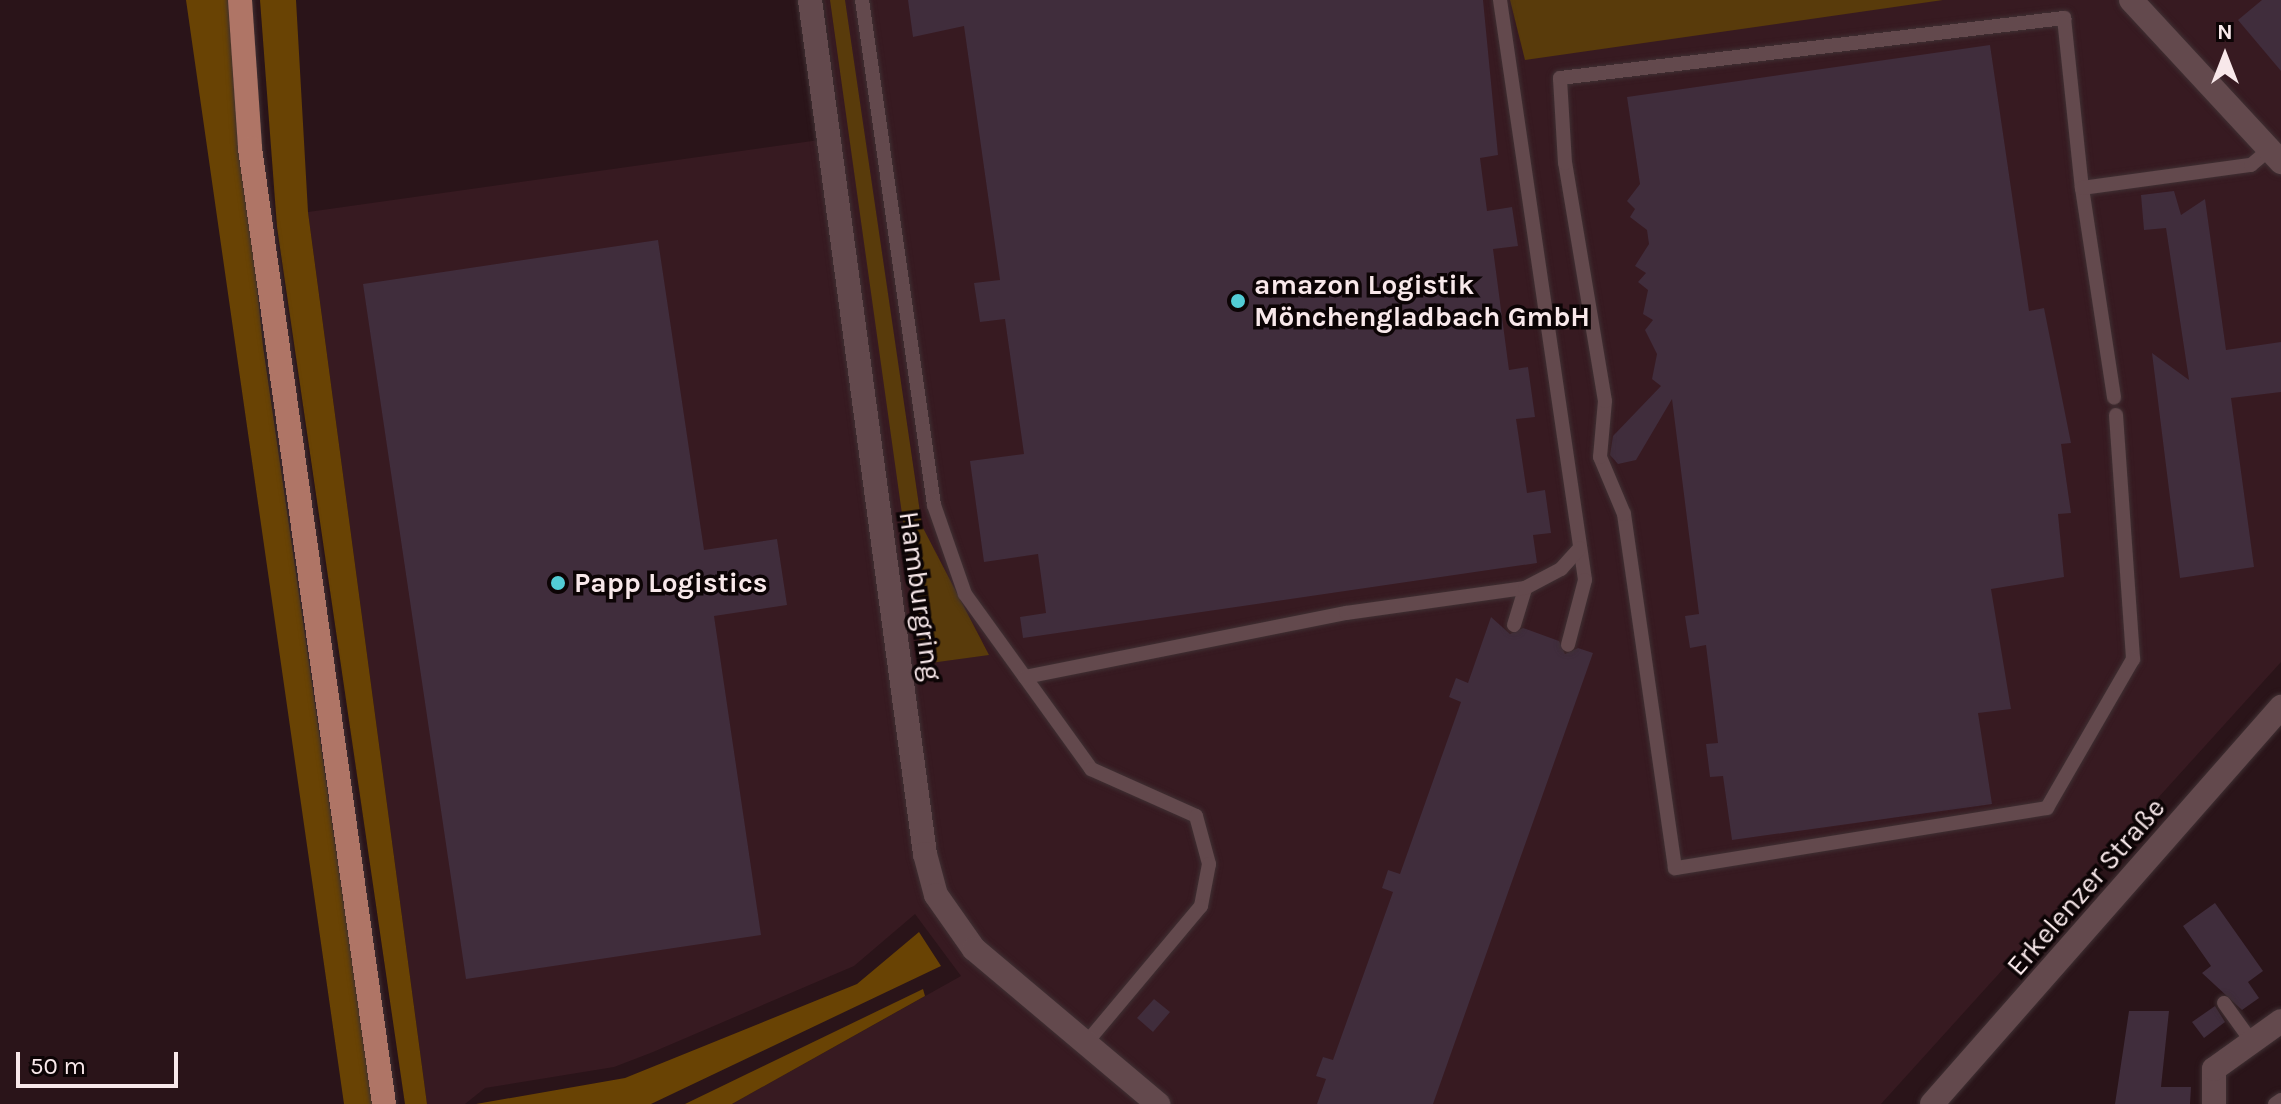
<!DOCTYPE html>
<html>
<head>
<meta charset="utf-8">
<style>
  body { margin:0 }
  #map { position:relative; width:2281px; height:1104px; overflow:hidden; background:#2a1419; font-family:Karla,sans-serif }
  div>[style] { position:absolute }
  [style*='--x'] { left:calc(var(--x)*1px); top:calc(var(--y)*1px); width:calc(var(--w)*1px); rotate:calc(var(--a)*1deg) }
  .built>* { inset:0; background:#371a21 }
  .green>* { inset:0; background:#593b0b }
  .forest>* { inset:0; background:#694304 }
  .building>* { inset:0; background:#402d3c }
  .roads { filter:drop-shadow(0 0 2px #3f3033) drop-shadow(0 0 2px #3f3033) }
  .service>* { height:14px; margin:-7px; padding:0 7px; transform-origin:7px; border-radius:7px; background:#63494d }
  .minor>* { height:24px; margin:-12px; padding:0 12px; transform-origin:12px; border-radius:12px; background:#63494d }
  .tertiary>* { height:24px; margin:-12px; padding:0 12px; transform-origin:12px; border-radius:12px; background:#63494d }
  .primary>* { height:24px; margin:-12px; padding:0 12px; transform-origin:12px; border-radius:12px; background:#af7566 }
  .dots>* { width:22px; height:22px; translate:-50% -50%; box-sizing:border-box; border:4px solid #0c0405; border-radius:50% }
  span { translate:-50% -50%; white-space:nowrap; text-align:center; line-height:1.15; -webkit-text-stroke:7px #0c0405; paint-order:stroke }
  .poi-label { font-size:28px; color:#f8e8ea; font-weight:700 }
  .left { translate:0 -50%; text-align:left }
  .street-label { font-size:28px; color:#f8e8ea }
  .north { position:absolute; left:2185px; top:16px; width:80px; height:80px; -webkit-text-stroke:6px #0c0405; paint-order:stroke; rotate:0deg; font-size:22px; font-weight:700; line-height:32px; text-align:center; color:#f8e8ea }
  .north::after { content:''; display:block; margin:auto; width:28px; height:36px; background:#f8e8ea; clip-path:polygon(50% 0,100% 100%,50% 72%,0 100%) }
  .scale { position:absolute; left:16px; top:1052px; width:162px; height:36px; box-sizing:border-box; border:4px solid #f8e8ea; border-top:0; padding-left:10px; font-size:24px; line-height:28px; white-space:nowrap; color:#f8e8ea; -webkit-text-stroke:6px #0c0405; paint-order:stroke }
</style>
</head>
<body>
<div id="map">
  <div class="built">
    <div style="clip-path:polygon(824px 0,2281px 0,2281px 662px,1881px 1104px,732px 1104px,961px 976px,915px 914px,854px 966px,653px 1052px,614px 1067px,485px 1088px,465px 1104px,427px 1104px,308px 212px,841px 137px)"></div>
  </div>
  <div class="green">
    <div style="clip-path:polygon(830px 0,845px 0,922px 526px,989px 655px,923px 664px)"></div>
    <div style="clip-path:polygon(1510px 0,1943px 0,1525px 60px)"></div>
  </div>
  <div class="forest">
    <div style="clip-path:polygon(186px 0,228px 0,263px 346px,373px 1104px,344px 1104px)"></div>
    <div style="clip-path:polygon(260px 0,296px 0,308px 212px,427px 1104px,405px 1104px,277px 227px)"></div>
    <div style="clip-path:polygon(919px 932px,941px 966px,651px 1104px,476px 1104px,625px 1078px,857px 984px)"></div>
    <div style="clip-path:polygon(923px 989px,925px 996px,732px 1104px,685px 1104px)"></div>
  </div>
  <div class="building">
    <div style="clip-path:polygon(908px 0,1483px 0,1498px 155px,1480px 158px,1487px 211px,1512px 207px,1518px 246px,1493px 249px,1509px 370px,1528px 367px,1535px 417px,1516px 419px,1527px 493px,1545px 490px,1551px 533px,1533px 535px,1537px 563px,1023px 638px,1020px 617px,1046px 613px,1038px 554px,984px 562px,970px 461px,1024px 454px,1005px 319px,980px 322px,974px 283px,1000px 280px,964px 26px,913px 37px)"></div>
    <div style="clip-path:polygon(2262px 0,2281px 0,2281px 71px,2238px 20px)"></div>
    <div style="clip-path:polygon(1990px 45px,2029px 311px,2044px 308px,2071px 443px,2061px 444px,2071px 513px,2058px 514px,2064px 577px,1991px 589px,2011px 709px,1978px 713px,1992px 804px,1732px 840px,1723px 776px,1710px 777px,1706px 744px,1718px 743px,1706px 645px,1690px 648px,1685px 616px,1699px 614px,1672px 399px,1636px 460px,1618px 464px,1610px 455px,1613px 436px,1661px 386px,1652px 379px,1657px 354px,1645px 330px,1653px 320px,1643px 314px,1648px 290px,1638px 282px,1646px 273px,1635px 266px,1649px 244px,1647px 230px,1630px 217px,1635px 209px,1627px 201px,1640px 184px,1627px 97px)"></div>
    <div style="clip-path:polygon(2174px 191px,2181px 215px,2205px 199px,2226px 350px,2281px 342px,2281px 392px,2231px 398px,2254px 567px,2180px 578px,2152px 353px,2189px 380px,2166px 228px,2144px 230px,2141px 195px)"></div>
    <div style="clip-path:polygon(658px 240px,704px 550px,777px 539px,787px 605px,714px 616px,761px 935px,466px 979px,363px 284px)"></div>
    <div style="clip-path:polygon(1491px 617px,1510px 634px,1523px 628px,1559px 641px,1565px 654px,1578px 648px,1593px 653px,1433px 1104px,1317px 1104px,1326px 1079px,1316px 1076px,1323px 1057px,1333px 1060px,1393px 892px,1382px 888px,1388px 870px,1400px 874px,1461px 702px,1449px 697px,1456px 678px,1468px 683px)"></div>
    <div style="clip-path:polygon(2215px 903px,2263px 971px,2248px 982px,2259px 998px,2242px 1010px,2202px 973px,2211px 966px,2183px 926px)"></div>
    <div style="clip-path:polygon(1154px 999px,1170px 1012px,1153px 1032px,1137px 1018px)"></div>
    <div style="clip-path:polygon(2215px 1006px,2225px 1022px,2204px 1038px,2192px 1022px)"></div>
    <div style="clip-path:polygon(2129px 1011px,2169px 1011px,2161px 1087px,2191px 1087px,2190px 1104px,2115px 1104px)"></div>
  </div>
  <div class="roads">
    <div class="service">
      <div style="--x:862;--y:0;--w:510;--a:81.89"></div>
      <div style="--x:934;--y:505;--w:94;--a:70.8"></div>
      <div style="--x:965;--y:594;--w:216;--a:54.2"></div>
      <div style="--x:1091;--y:769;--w:115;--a:24.1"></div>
      <div style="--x:1196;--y:816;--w:50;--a:74.8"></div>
      <div style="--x:1209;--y:864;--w:43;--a:100.8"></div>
      <div style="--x:1201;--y:906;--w:180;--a:130"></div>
      <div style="--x:1500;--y:0;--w:586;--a:81.66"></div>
      <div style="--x:1585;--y:580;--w:67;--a:104.7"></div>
      <div style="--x:2082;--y:188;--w:212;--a:81.3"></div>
      <div style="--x:2116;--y:415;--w:245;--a:86"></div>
      <div style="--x:2133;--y:659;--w:172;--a:120"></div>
      <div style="--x:2047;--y:808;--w:377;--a:170.8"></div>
      <div style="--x:1675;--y:868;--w:358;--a:-98.2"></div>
      <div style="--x:1624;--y:514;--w:62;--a:-112.8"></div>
      <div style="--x:1600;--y:457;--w:56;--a:-84.9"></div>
      <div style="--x:1605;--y:401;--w:241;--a:-99.5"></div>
      <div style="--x:1565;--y:163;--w:85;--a:-93.4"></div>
      <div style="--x:1560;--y:78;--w:508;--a:-6.79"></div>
      <div style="--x:2064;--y:18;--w:171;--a:84"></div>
      <div style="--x:2082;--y:188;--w:171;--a:-7.8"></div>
      <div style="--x:2251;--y:165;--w:23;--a:-40"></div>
      <div style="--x:1514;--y:625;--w:39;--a:-73"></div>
      <div style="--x:1025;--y:677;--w:327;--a:-11.3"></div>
      <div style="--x:1346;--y:613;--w:181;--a:-8"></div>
      <div style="--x:1525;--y:588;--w:41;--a:-27.8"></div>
      <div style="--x:1561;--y:569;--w:28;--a:-48"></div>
      <div style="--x:2224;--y:1003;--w:48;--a:54.3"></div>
      <div style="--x:2275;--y:1104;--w:7;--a:-34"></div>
    </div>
    <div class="minor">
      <div style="--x:810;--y:0;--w:862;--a:82.33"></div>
      <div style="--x:925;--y:854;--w:42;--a:75"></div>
      <div style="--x:936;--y:895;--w:66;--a:54.9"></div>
      <div style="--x:974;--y:949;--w:241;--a:40.1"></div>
      <div style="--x:2131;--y:0;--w:221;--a:47.2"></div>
      <div style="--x:2214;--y:1104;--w:35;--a:-90"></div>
      <div style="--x:2214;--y:1069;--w:82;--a:-35.6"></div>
    </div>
    <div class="tertiary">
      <div style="--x:1932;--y:1104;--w:529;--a:-48.68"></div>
    </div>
    <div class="primary">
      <div style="--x:240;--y:0;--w:148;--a:86.1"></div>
      <div style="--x:250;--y:148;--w:965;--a:82.02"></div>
    </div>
  </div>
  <div class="dots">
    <div style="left:1238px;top:301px;background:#52ccd5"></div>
    <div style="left:558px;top:583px;background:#52ccd5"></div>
  </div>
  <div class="poi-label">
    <span class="left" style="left:1254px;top:301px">amazon Logistik<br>Mönchengladbach GmbH</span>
    <span class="left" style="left:574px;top:583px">Papp Logistics</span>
  </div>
  <div class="street-label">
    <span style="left:920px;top:596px;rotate:82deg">Hamburgring</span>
    <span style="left:2086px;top:887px;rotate:-49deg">Erkelenzer Straße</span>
  </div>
  <div class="north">N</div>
  <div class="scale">50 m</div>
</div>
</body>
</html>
